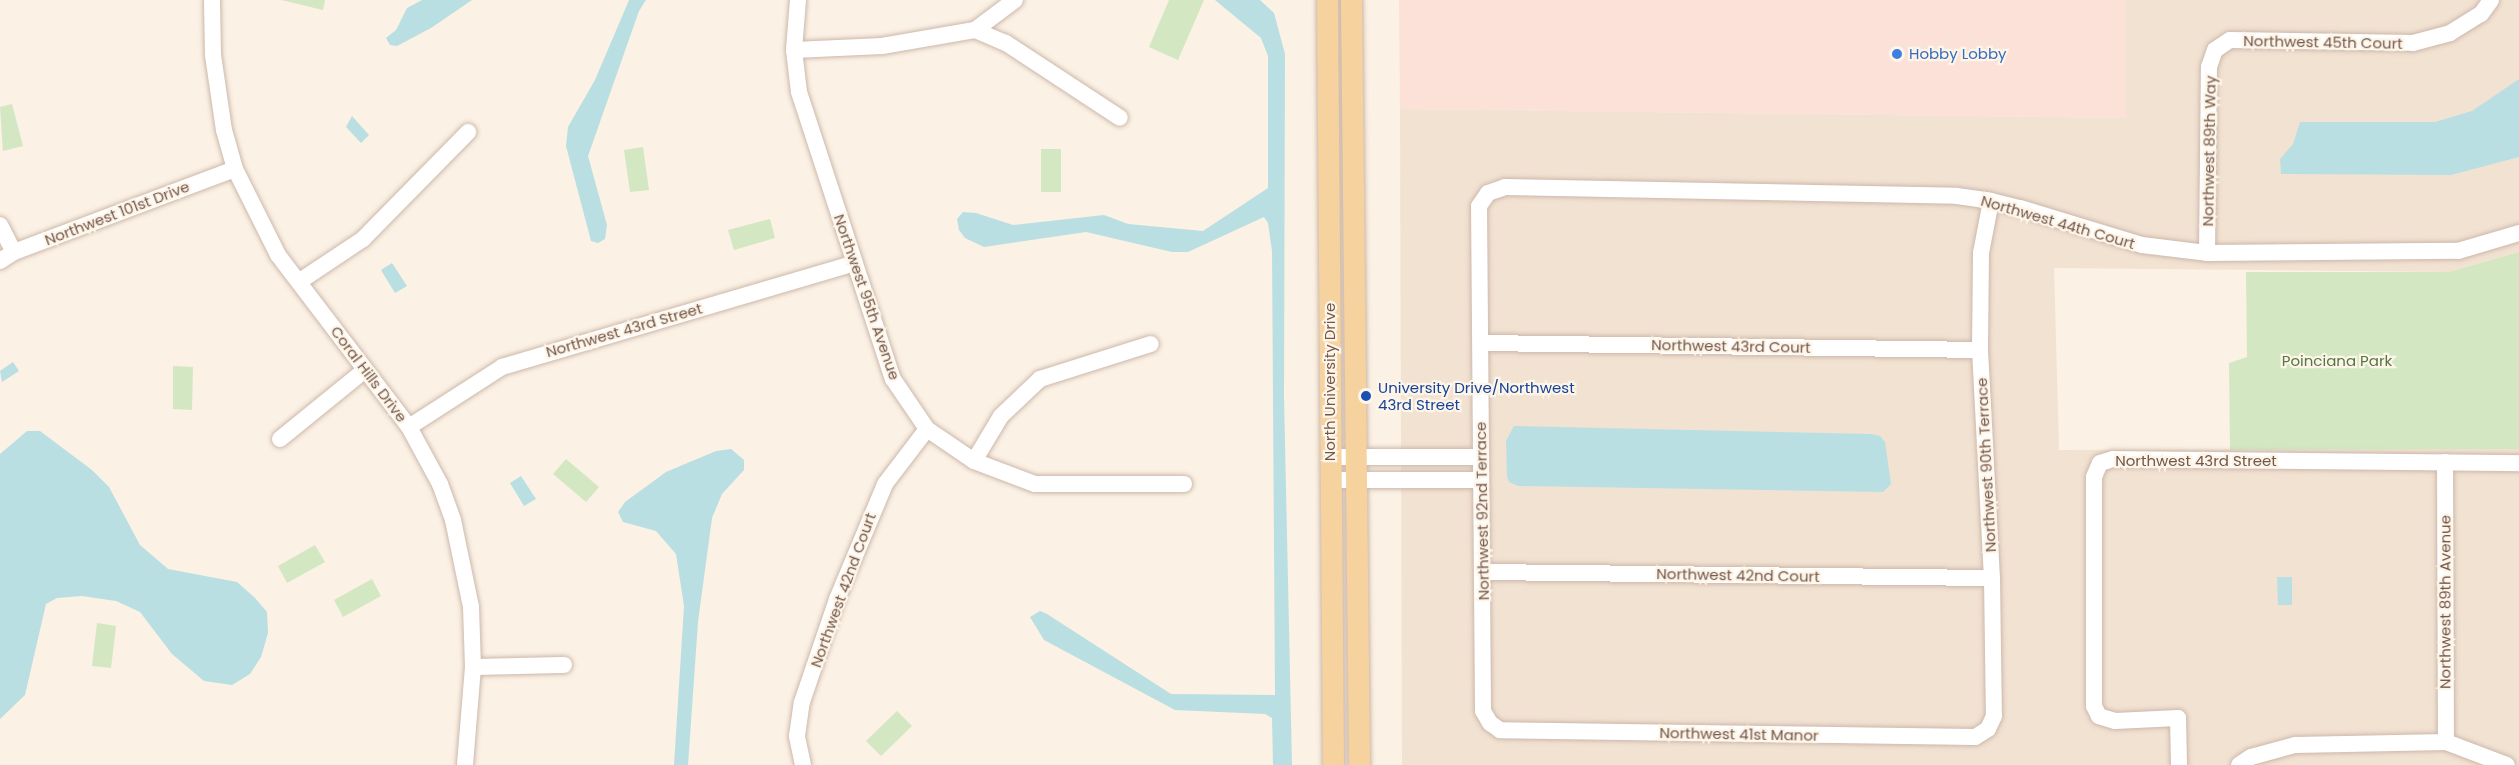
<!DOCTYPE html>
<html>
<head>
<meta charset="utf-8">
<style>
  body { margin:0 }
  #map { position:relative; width:2519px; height:765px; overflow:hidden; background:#fbf1e4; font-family:Poppins,sans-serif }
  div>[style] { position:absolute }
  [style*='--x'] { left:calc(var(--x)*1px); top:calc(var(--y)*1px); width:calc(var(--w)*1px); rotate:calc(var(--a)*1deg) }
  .residential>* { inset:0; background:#f2e2d2 }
  .commercial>* { inset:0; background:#fbe1d8 }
  .green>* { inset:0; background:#d3e7c3 }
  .water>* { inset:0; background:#b9dfe3 }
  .roads { filter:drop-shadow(0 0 2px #ccb8ab) drop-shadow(0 0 2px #ccb8ab) }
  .minor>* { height:16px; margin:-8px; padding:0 8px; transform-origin:8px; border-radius:8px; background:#fff }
  .major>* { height:21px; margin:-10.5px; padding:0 10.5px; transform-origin:10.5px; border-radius:10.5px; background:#f6d29f }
  .dots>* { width:16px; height:16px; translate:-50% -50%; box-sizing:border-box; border:3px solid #fef5e9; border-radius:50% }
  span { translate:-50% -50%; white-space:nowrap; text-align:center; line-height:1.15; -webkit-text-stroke:4.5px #fef5e9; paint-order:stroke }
  .street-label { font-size:15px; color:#72574b }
  .shop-label { font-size:15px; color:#366cbe }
  .left { translate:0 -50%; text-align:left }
  .park-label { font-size:15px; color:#557743 }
  .transit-label { font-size:15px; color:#164399 }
</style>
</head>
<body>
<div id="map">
  <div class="residential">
    <div style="clip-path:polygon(2126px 0,2519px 0,2519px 252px,2449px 272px,2054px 268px,2059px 450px,2519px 449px,2519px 765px,1402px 765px,1400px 109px,2126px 118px)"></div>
  </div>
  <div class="commercial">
    <div style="clip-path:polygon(1399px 0,2126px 0,2126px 118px,1400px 109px)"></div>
  </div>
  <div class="green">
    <div style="clip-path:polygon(281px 0,325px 0,323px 10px)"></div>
    <div style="clip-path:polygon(1169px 0,1204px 0,1178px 60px,1149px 47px)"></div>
    <div style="clip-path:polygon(12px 104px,23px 146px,3px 151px,0 107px)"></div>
    <div style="clip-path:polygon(643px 147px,649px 190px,630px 192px,624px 150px)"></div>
    <div style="clip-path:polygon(1041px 149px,1061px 149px,1061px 192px,1041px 192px)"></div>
    <div style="clip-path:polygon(770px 219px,775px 238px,734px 250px,728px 230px)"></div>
    <div style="clip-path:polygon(2519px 252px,2519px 449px,2230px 450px,2229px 363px,2247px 357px,2246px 272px,2449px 272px)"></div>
    <div style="clip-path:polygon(173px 366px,193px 367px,192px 410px,173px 409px)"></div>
    <div style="clip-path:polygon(566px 459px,599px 487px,586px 502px,553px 474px)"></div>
    <div style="clip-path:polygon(315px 545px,325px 562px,287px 583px,278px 566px)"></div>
    <div style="clip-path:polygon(372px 579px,381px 596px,343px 617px,334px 600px)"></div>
    <div style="clip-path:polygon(97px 623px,116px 626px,111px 668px,92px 666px)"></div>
    <div style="clip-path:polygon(897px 711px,912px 726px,881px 756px,866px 741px)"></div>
  </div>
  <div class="water">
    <div style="clip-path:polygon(422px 0,472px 0,431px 28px,397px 46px,390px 45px,386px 38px,396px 30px,407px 8px)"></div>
    <div style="clip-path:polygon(629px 0,646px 0,639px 11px,588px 156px,607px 225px,605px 239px,598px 243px,591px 241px,566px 146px,568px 127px,595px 80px)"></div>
    <div style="clip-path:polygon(1215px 0,1260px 0,1274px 13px,1285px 54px,1284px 397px,1292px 765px,1273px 765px,1272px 718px,1265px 714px,1175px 710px,1044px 640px,1030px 617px,1040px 611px,1047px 614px,1171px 694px,1275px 695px,1272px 251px,1268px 223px,1264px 217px,1188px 252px,1172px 252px,1086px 232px,984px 247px,965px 238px,959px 230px,957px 219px,963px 212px,976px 213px,1013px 225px,1104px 215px,1128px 224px,1203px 231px,1268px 188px,1268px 56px,1261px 38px)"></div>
    <div style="clip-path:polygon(2519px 79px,2519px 157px,2451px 175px,2281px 174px,2280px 159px,2293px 144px,2300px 122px,2435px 122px,2472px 111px)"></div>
    <div style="clip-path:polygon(352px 116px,369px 135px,361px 143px,346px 127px)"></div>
    <div style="clip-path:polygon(392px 263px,407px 286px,395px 293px,381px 270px)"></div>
    <div style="clip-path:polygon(13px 362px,19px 371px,2px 382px,0 371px)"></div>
    <div style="clip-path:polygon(1514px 426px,1871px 434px,1880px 436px,1885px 442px,1891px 484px,1883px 492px,1518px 486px,1509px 482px,1507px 476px,1506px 441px)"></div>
    <div style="clip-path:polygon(27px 431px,40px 431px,92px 470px,109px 487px,140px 545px,168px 569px,237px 582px,255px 598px,267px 612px,268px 633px,261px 657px,250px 674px,232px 685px,204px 681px,172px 654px,140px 612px,116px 601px,82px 596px,57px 598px,46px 604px,25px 695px,0 719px,0 454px)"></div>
    <div style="clip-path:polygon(731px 449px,744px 460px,744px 470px,722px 494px,712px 518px,698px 622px,688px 765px,674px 765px,684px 606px,676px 554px,656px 531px,623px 522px,618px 512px,625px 502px,666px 472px,716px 451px)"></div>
    <div style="clip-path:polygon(521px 476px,536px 499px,524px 506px,510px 483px)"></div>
    <div style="clip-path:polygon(2277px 577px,2292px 577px,2292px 605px,2278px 605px)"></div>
  </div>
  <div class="roads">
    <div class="minor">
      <div style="--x:212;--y:0;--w:55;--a:89"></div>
      <div style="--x:213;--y:55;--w:76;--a:81.7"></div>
      <div style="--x:224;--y:130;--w:41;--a:74.2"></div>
      <div style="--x:235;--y:169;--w:96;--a:63.4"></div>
      <div style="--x:278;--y:255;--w:216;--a:52.7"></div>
      <div style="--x:409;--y:427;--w:65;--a:61.5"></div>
      <div style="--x:440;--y:484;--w:38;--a:70"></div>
      <div style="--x:453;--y:520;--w:89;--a:78.3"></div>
      <div style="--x:471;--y:607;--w:60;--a:88.1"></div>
      <div style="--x:473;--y:667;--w:98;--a:94.7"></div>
      <div style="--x:798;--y:0;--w:50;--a:94.6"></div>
      <div style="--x:794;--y:50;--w:42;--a:83.2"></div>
      <div style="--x:799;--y:92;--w:302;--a:71.9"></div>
      <div style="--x:893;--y:379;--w:60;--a:55.8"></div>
      <div style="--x:927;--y:429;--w:57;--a:34.2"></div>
      <div style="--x:974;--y:461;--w:65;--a:20.7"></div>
      <div style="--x:1035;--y:484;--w:149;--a:0"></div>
      <div style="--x:975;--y:30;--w:50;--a:-36.9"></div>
      <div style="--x:794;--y:50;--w:88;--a:-2.6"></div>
      <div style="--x:882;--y:46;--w:94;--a:-9.8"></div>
      <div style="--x:975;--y:30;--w:34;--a:23"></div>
      <div style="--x:1006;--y:43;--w:136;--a:33.3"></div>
      <div style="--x:1991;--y:201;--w:53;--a:100.9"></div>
      <div style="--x:1981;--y:253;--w:97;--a:90.6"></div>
      <div style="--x:1980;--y:350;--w:228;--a:87"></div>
      <div style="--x:1992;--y:578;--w:138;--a:89.2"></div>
      <div style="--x:1994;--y:716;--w:14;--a:115"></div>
      <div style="--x:1988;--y:729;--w:15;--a:148"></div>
      <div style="--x:1975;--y:737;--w:475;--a:-179.2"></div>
      <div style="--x:1500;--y:730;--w:12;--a:-145"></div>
      <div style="--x:1490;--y:723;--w:14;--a:-120"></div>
      <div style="--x:1483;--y:711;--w:505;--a:-90.45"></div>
      <div style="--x:1479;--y:206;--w:16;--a:-55"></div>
      <div style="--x:1488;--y:193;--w:18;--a:-19"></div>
      <div style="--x:1505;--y:187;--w:452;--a:1.1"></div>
      <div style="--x:1957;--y:196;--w:34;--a:8"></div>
      <div style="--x:1991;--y:201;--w:30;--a:14"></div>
      <div style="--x:2020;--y:208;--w:127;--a:16.9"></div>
      <div style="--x:2142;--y:245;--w:65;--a:7"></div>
      <div style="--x:2207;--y:253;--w:251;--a:-0.5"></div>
      <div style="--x:2458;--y:251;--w:64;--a:-16.4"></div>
      <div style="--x:0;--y:225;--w:30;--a:63"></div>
      <div style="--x:2207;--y:253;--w:186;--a:-89.4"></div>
      <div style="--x:2209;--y:67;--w:18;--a:-71"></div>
      <div style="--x:2215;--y:50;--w:18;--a:-34"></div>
      <div style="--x:2230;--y:40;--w:183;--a:0.9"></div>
      <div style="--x:2413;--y:43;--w:38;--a:-15"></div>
      <div style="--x:2450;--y:33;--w:36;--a:-32"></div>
      <div style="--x:2481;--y:14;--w:17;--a:-54"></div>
      <div style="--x:0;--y:261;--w:17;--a:-33"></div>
      <div style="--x:14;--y:252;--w:236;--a:-20.6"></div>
      <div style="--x:300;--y:281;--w:76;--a:-33.7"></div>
      <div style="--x:363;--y:239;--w:150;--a:-45.5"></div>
      <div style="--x:1481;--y:343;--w:499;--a:0.8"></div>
      <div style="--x:409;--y:427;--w:111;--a:-32.8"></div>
      <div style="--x:502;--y:367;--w:366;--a:-16.4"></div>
      <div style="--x:280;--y:439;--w:109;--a:-39.1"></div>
      <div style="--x:1330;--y:457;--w:150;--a:0"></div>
      <div style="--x:974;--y:461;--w:52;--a:-59"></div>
      <div style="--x:1001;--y:416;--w:54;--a:-43.5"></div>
      <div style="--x:1040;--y:379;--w:116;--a:-17.5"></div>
      <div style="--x:2445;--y:462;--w:280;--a:89.8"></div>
      <div style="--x:1330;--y:480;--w:150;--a:0"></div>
      <div style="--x:1483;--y:572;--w:509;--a:0.68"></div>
      <div style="--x:473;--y:667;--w:91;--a:-1.3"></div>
      <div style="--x:803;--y:765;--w:30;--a:-102"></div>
      <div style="--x:797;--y:736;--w:34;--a:-82"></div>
      <div style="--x:802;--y:702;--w:109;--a:-71.2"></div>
      <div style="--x:837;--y:599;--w:125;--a:-67.3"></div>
      <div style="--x:885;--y:484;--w:69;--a:-52.6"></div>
      <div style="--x:2179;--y:765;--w:47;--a:-91.2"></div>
      <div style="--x:2178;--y:718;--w:63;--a:177.3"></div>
      <div style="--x:2115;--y:721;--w:17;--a:-163"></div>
      <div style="--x:2099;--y:716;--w:11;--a:-117"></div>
      <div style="--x:2094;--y:706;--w:229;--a:-90"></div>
      <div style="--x:2094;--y:477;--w:15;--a:-67"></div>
      <div style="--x:2100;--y:463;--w:14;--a:-17"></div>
      <div style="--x:2113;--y:459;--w:406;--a:0.6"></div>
      <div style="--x:2239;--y:765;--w:14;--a:-34"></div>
      <div style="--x:2251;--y:757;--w:46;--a:-15.3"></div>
      <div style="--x:2295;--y:745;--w:151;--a:-1.1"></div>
      <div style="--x:2446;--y:742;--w:65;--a:20.7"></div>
    </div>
    <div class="major">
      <div style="--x:1327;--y:0;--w:765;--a:89.55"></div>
      <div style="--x:1351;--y:0;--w:765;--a:89.4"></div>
    </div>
  </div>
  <div class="dots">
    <div style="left:1897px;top:54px;background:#3f7fe0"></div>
    <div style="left:1366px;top:396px;background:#1a4fb4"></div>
  </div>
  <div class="street-label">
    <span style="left:2323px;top:42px;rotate:1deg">Northwest 45th Court</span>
    <span style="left:2209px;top:151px;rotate:-89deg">Northwest 89th Way</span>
    <span style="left:117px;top:213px;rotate:-21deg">Northwest 101st Drive</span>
    <span style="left:2058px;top:222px;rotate:16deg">Northwest 44th Court</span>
    <span style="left:867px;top:297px;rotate:71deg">Northwest 95th Avenue</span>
    <span style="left:624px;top:330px;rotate:-16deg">Northwest 43rd Street</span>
    <span style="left:1731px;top:346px;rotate:1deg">Northwest 43rd Court</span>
    <span style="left:369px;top:374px;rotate:53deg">Coral Hills Drive</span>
    <span style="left:1330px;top:382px;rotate:-90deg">North University Drive</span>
    <span style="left:2196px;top:461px">Northwest 43rd Street</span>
    <span style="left:1986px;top:465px;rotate:-93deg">Northwest 90th Terrace</span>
    <span style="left:1482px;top:511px;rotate:-91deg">Northwest 92nd Terrace</span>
    <span style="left:1738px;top:575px;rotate:1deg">Northwest 42nd Court</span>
    <span style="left:843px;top:590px;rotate:-70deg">Northwest 42nd Court</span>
    <span style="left:2445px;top:602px;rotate:-90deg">Northwest 89th Avenue</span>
    <span style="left:1739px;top:734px;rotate:1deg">Northwest 41st Manor</span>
  </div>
  <div class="shop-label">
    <span class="left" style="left:1909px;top:54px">Hobby Lobby</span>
  </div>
  <div class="park-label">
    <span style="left:2337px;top:361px">Poinciana Park</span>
  </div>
  <div class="transit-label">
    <span class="left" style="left:1378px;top:396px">University Drive/Northwest<br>43rd Street</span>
  </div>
</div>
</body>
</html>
